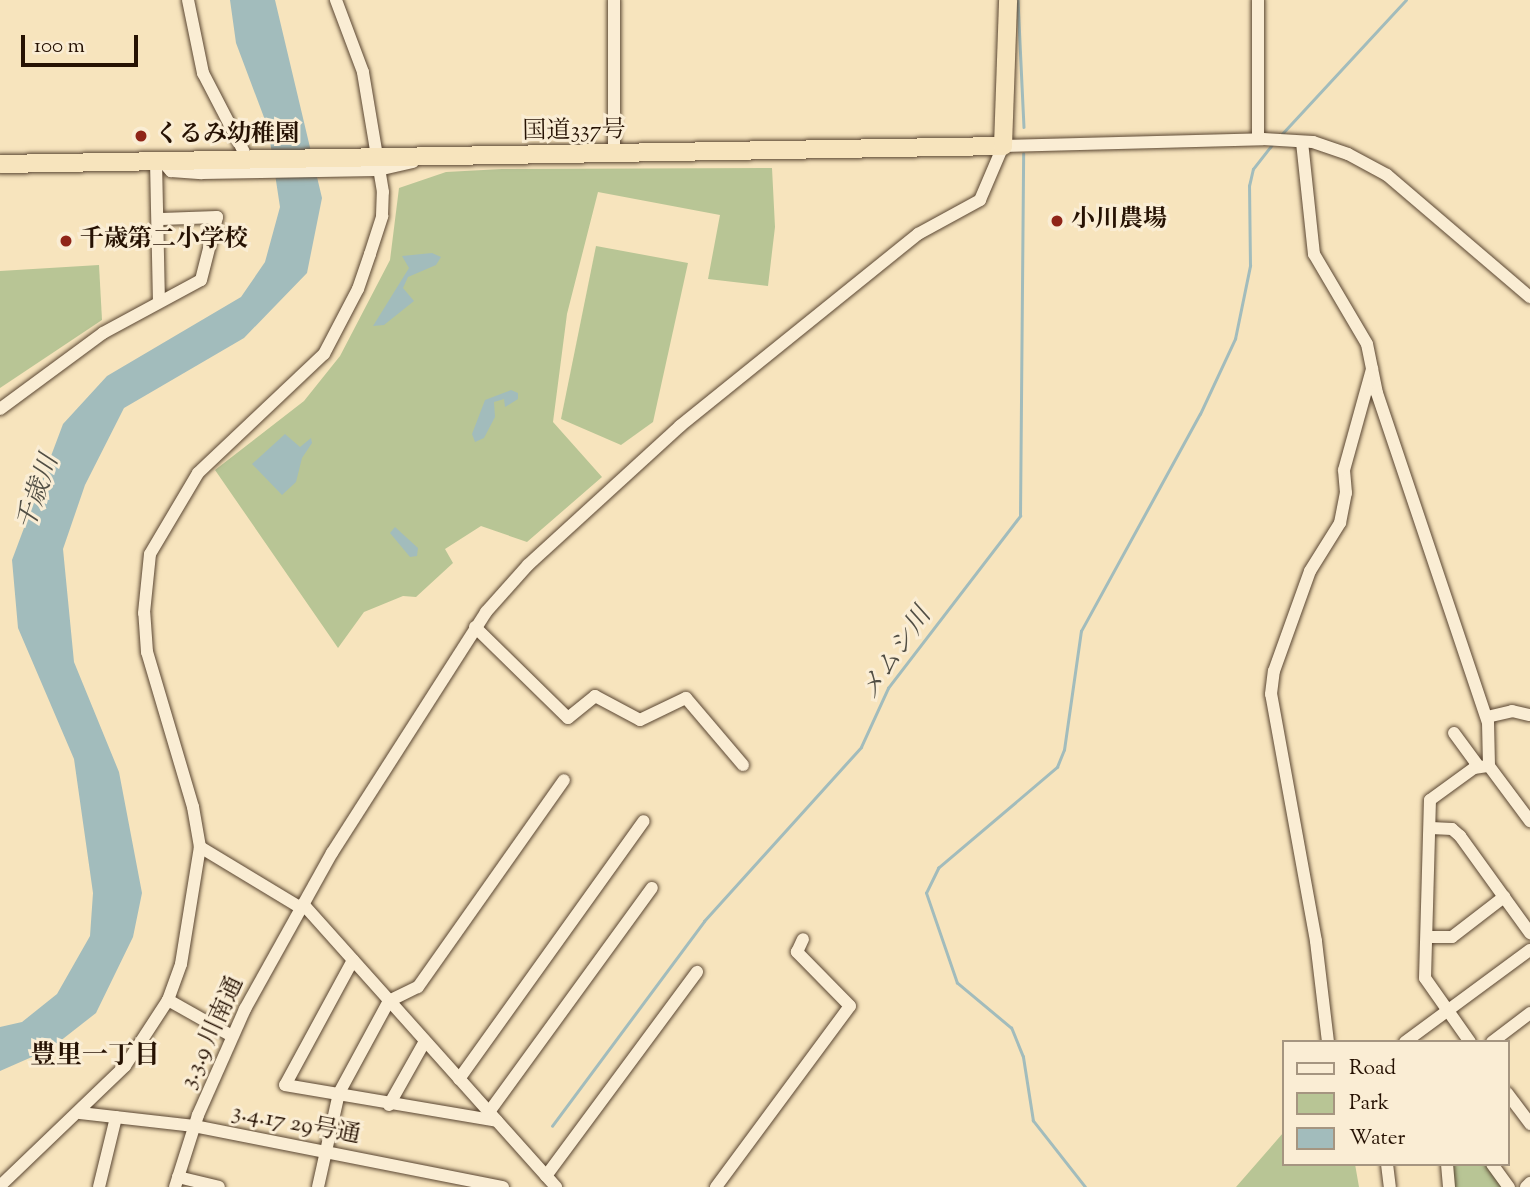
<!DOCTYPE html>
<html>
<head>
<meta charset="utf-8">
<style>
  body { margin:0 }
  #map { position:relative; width:1530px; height:1187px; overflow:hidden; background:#f7e4bd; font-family:"Sorts Mill Goudy","Noto Serif JP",serif }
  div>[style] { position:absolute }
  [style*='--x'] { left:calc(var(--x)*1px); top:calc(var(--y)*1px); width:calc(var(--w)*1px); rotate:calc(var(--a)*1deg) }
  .green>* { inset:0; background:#b8c595 }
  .water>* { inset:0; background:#a2bcbc }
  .stream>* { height:2.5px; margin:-1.25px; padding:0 1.25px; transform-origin:1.25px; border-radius:1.25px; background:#a2bcbc }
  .roads { filter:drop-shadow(0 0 2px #5a4632) drop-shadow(0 0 2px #5a4632) }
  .minor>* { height:12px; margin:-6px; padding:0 6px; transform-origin:6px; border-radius:6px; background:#faedd4 }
  .highway>* { height:18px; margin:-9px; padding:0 9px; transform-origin:9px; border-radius:9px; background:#f7e4bd }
  .dots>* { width:19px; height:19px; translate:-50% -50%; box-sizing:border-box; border:4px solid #faedd4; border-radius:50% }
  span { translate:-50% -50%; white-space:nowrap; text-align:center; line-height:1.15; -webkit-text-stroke:6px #faedd4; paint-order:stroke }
  .street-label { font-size:24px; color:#261203 }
  .poi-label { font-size:24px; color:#261203; font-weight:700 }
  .left { translate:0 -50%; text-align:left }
  .water-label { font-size:26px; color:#514e44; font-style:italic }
  .neighbourhood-label { font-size:26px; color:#261203; font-weight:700 }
  .legend { position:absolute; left:1282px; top:1040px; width:228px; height:126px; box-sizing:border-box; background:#faedd4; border:2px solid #a59580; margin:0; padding:9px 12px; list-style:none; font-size:21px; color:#261203 }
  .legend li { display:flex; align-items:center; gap:14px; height:35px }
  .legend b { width:35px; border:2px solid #a59580 }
  .scale { position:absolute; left:21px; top:35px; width:117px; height:32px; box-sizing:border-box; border:4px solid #261203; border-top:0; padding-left:9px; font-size:21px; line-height:24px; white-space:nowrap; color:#261203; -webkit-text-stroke:5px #faedd4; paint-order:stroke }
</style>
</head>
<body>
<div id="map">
  <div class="green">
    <div style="clip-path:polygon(772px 168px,775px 227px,768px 286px,708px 279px,720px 215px,598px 192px,567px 314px,553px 422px,602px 477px,527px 542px,481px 526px,445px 549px,453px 563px,416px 597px,403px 596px,364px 612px,338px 648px,215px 470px,304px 401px,340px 356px,390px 260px,399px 188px,446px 172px,502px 169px)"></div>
    <div style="clip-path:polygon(596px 246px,688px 263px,653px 422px,621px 445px,561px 419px)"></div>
    <div style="clip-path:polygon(99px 265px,102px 320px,0 388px,0 271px)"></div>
    <div style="clip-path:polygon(1283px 1133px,1283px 1164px,1355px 1164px,1359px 1187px,1236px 1187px)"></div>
    <div style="clip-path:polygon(1451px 1164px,1486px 1164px,1502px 1187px,1454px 1187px)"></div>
  </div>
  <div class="water">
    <div style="clip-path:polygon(230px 0,275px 0,322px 198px,307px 273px,244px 338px,124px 408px,85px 485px,63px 549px,74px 662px,119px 772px,142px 893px,133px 937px,96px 1013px,50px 1049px,0 1071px,0 1027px,22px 1022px,57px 994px,90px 936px,93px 893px,74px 759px,18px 628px,12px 560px,63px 424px,107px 376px,241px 297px,265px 262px,280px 207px,268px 128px,236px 43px)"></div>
    <div style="clip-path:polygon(432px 253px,441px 257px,436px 265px,408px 277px,403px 288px,414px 301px,384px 325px,373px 326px,409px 268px,402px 256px)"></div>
    <div style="clip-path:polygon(511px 390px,518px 393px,518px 399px,505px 407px,504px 399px,494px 402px,495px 417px,484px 438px,475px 442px,472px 434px,485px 400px)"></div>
    <div style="clip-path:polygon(285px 434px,300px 447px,311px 438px,312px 443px,302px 458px,296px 482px,282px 495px,252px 464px)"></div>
    <div style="clip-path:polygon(395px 527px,418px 548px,417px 556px,410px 557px,390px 533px)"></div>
  </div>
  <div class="stream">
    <div style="--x:1018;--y:0;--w:127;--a:87.3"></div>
    <div style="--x:1280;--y:136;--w:185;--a:-47.2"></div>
    <div style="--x:552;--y:1126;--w:255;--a:-53.4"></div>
    <div style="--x:704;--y:921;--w:234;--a:-47.9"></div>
    <div style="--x:861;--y:747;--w:65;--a:-65.4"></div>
    <div style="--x:888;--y:688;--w:217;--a:-52.5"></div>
    <div style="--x:1020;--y:516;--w:362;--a:-89.5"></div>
    <div style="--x:1085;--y:1187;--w:84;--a:-128.2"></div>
    <div style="--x:1033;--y:1121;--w:65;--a:-98.9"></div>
    <div style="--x:1023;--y:1057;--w:31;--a:-112"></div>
    <div style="--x:1011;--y:1028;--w:70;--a:-140.2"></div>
    <div style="--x:957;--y:983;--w:95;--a:-109"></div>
    <div style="--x:926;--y:893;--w:28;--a:-64"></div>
    <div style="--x:938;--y:868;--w:156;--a:-40.3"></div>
    <div style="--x:1057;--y:767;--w:18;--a:-68"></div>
    <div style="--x:1064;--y:750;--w:120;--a:-81.9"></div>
    <div style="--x:1081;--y:631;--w:247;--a:-61.3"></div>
    <div style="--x:1200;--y:414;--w:83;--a:-65"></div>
    <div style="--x:1235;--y:339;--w:75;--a:-78.4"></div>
    <div style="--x:1250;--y:266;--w:80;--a:-90.7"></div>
    <div style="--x:1249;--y:186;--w:17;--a:-77"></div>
    <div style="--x:1253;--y:169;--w:33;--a:-52"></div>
  </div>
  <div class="roads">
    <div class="minor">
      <div style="--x:188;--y:0;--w:75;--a:78.4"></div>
      <div style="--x:203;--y:73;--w:89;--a:62.6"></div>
      <div style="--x:614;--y:0;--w:156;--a:90"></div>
      <div style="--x:1258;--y:0;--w:139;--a:90"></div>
      <div style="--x:1302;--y:142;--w:113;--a:83.9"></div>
      <div style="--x:1314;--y:254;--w:104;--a:59.5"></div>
      <div style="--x:1367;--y:344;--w:50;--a:78.5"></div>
      <div style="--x:1377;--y:393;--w:347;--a:71.4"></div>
      <div style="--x:1488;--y:722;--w:44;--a:88.7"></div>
      <div style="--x:156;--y:161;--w:141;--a:88.8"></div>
      <div style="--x:164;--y:163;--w:11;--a:49"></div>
      <div style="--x:171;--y:171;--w:31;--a:4"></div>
      <div style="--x:202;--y:173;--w:176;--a:-1"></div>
      <div style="--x:378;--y:170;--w:36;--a:-13"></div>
      <div style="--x:0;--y:409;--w:128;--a:-36.4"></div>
      <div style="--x:103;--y:333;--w:111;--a:-28.4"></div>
      <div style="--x:201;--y:280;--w:65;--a:-75.7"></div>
      <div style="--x:217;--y:217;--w:56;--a:178"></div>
      <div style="--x:475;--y:627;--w:130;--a:44.4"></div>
      <div style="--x:568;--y:718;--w:35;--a:-39"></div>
      <div style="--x:595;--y:696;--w:51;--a:28.1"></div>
      <div style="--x:640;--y:720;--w:51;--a:-25.6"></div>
      <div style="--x:686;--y:698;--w:88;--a:49.6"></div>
      <div style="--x:1487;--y:717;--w:26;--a:-13"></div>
      <div style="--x:1512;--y:711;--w:18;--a:13"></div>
      <div style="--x:1454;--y:733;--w:42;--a:53.7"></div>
      <div style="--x:1489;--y:766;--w:69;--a:53.3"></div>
      <div style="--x:1431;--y:828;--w:21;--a:3"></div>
      <div style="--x:1452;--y:829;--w:11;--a:41"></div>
      <div style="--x:1460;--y:836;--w:120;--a:54.2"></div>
      <div style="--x:200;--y:847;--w:118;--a:31.1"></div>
      <div style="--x:303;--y:904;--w:380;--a:48.2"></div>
      <div style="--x:1427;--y:937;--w:25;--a:0"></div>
      <div style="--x:1452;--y:937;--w:66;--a:-37.6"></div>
      <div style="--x:353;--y:960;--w:142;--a:118.5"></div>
      <div style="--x:285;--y:1085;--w:215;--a:9.6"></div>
      <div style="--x:168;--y:1000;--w:73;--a:29.4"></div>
      <div style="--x:1328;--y:1042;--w:102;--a:-96.8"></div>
      <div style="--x:1316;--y:941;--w:251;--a:-100.3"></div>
      <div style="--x:1271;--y:694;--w:23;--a:-83"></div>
      <div style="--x:1274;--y:671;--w:106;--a:-70.2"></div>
      <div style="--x:1310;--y:571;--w:57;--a:-58"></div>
      <div style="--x:1340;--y:523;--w:31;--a:-79"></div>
      <div style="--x:1346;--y:493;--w:23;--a:-95"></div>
      <div style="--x:1344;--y:470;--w:105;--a:-74.5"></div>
      <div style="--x:1405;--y:1042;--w:155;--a:-36.4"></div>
      <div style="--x:1470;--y:1042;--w:78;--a:-125.1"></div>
      <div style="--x:1425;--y:978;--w:178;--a:-88.4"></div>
      <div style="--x:1430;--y:800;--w:54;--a:-36"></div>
      <div style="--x:1474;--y:768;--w:15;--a:-8"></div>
      <div style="--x:1492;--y:1042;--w:48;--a:-37.3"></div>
      <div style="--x:459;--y:1079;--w:317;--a:-54.4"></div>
      <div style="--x:1507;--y:1093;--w:39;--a:53"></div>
      <div style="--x:389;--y:1105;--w:73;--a:-60.6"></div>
      <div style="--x:489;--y:1112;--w:277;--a:-54"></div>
      <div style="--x:80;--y:1113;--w:115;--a:6.5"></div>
      <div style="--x:194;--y:1126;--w:315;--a:11.2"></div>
      <div style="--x:1387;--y:1164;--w:23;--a:83"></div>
      <div style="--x:1447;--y:1164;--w:23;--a:85"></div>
      <div style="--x:1492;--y:1164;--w:29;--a:54"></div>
      <div style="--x:546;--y:1176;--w:254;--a:-53.5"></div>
      <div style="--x:178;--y:1177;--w:42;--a:13.7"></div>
      <div style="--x:0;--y:1186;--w:173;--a:-43.8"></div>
      <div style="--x:125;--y:1066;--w:79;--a:-56.9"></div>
      <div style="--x:168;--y:1000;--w:38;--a:-70"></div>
      <div style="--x:181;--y:964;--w:119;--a:-80.8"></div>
      <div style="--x:200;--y:847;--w:41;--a:-99.9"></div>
      <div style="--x:193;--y:807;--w:162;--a:-106.5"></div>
      <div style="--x:147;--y:652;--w:39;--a:-94"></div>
      <div style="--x:144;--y:613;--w:59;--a:-84.2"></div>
      <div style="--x:150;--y:554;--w:94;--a:-59.3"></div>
      <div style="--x:198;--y:473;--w:173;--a:-43.4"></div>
      <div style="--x:324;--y:354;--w:73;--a:-62.4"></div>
      <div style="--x:358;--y:289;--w:37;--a:-71"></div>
      <div style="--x:370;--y:254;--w:40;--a:-72"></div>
      <div style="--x:382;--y:216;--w:24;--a:-88"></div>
      <div style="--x:383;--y:192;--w:122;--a:-99.5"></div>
      <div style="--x:363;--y:72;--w:77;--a:-110.6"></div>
      <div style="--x:99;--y:1187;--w:72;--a:-76.3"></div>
      <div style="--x:175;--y:1187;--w:76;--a:-72.3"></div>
      <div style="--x:198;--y:1115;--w:116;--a:-66.1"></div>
      <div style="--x:245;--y:1009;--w:179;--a:-60.9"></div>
      <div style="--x:332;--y:853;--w:286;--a:-57.4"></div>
      <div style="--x:486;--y:612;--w:63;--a:-48.2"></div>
      <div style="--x:528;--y:565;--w:206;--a:-42.4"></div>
      <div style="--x:680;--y:426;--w:306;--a:-38.9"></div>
      <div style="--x:918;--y:234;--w:71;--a:-28.7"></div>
      <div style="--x:980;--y:200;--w:59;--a:-66.9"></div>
      <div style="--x:1003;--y:146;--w:260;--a:-1.5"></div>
      <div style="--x:1263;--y:139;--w:50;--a:3.4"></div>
      <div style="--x:1313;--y:142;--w:37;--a:19"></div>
      <div style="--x:1348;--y:154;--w:44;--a:28.3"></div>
      <div style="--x:1387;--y:175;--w:188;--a:40.5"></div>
      <div style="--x:318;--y:1187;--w:96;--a:-77.4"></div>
      <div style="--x:339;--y:1093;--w:105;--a:-61.5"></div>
      <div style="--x:389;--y:1001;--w:32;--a:-26"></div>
      <div style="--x:418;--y:987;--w:253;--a:-54.8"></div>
      <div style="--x:716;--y:1187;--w:225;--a:-53.5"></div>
      <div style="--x:850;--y:1006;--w:76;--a:-134.5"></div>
      <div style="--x:797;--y:952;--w:14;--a:-65"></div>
      <div style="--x:1526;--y:1187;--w:6;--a:-45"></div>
    </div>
    <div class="highway">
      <div style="--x:0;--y:164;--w:1003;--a:-1.03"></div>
      <div style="--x:1003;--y:146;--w:146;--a:-88"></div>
    </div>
  </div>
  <div class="dots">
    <div style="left:141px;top:136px;background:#8f2418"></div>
    <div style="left:1057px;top:221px;background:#8f2418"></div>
    <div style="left:66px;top:241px;background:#8f2418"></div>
  </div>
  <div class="street-label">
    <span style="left:574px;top:132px;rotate:-1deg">国道337号</span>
    <span style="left:213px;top:1033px;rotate:-65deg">3.3.9 川南通</span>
    <span style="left:296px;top:1125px;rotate:11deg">3.4.17 29号通</span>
  </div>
  <div class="poi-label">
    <span class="left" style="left:155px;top:136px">くるみ幼稚園</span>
    <span class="left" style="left:1071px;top:221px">小川農場</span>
    <span class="left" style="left:80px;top:241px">千歳第二小学校</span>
  </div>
  <div class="water-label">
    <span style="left:39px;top:493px;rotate:-71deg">千歳川</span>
    <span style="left:897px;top:654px;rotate:-56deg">メムシ川</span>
  </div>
  <div class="neighbourhood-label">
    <span style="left:95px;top:1057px">豊里一丁目</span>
  </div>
  <ul class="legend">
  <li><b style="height:9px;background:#faedd4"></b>Road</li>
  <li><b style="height:19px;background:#b8c595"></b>Park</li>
  <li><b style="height:19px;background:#a2bcbc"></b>Water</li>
  </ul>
  <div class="scale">100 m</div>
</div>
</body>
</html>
